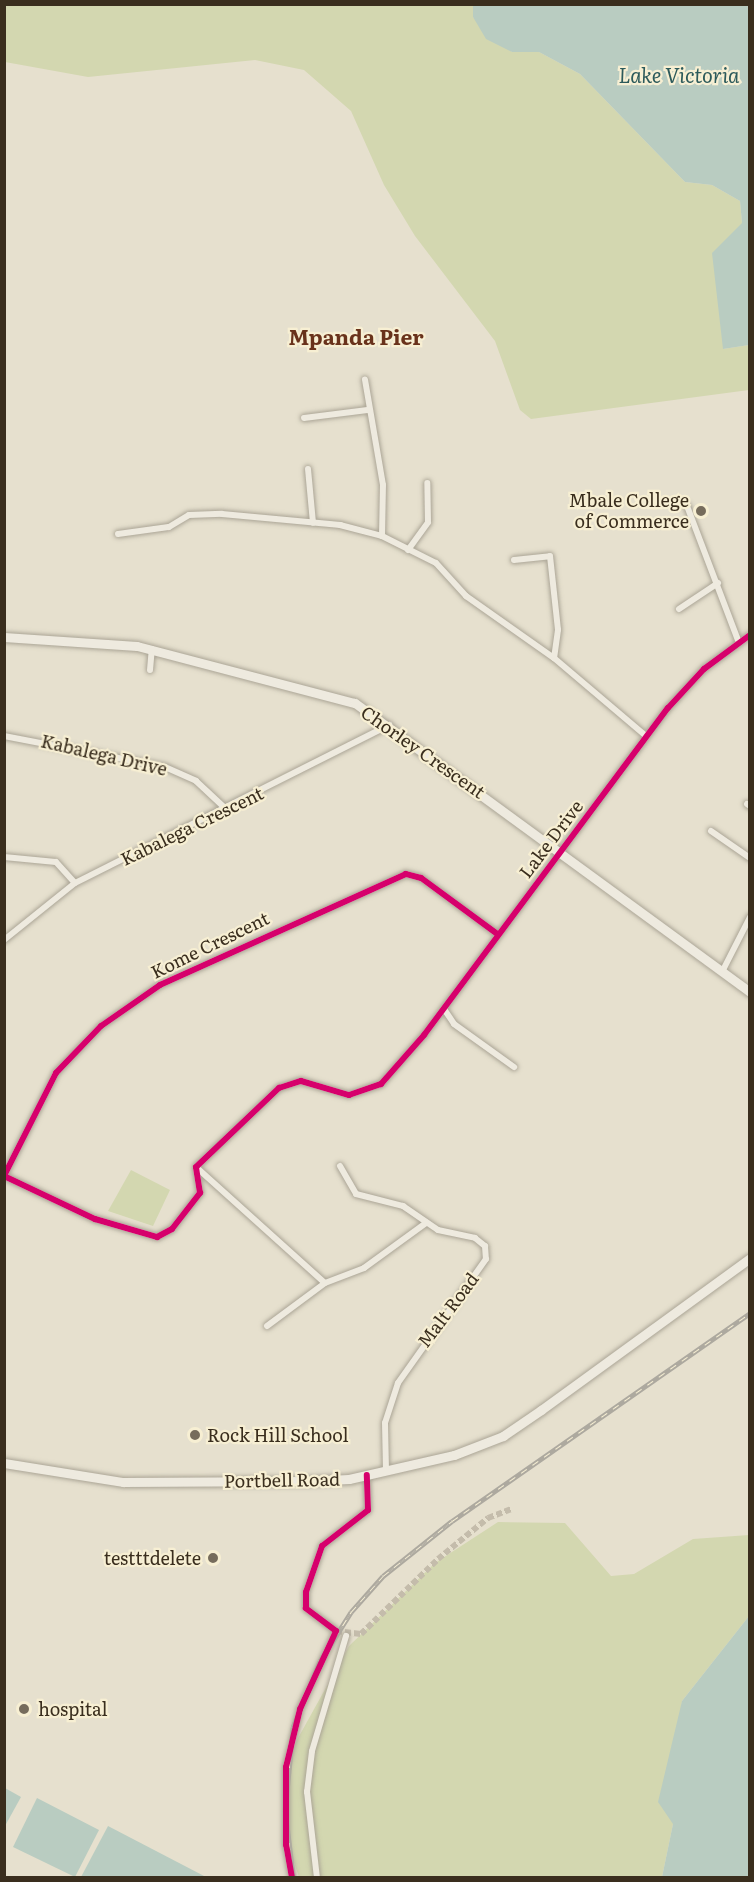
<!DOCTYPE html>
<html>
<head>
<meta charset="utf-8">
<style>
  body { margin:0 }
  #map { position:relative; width:754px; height:1882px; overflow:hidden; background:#e6e0ce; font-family:Literata,serif }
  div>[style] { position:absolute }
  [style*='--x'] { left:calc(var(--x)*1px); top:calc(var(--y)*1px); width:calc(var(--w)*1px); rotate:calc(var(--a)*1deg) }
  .green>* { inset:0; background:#d3d7b0 }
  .water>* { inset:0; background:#b9ccc1 }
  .street-tunnel>* { height:6px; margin-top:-3px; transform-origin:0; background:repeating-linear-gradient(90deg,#c4bcab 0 6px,transparent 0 9px) }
  .roads { filter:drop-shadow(0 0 2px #aba596) drop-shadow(0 0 2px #aba596) }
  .street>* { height:6px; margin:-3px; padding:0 3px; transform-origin:3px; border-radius:3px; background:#eeeadf }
  .secondary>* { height:9px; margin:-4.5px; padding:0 4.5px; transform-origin:4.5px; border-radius:4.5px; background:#eeeadf }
  .rail>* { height:4.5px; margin-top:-2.25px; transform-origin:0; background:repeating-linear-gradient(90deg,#f7efd3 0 7px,#ada99f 0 14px); box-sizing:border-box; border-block:2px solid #ada99f }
  .cycleway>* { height:6px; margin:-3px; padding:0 3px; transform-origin:3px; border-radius:3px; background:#d6006c }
  .dots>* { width:16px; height:16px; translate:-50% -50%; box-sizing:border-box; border:3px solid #f7efd3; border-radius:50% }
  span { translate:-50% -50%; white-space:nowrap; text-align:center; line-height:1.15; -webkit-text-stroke:4.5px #f7efd3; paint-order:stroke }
  .poi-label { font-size:18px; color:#3a2e1e }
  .right { translate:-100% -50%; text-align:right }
  .left { translate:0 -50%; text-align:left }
  .street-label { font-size:18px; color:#3a2e1e }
  .water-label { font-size:20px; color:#2c5a5b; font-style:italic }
  .quarter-label { font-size:21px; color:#69321b; font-weight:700 }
  .frame { position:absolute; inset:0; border:6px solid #3a2e1e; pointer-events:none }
</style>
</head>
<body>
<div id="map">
  <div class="green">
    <div style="clip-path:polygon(5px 5px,473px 5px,473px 17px,512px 52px,539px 52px,580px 74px,685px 182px,712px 185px,740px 201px,742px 223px,723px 349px,749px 345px,749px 390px,531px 419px,520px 410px,495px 341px,415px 236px,384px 185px,351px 111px,304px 70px,255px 60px,88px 77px,5px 62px)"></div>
    <div style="clip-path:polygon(131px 1170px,170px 1190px,153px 1226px,108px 1211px)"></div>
    <div style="clip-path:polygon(498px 1522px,565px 1523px,611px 1576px,634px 1574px,693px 1539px,749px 1535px,749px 1616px,682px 1701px,673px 1824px,662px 1877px,299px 1877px,290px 1851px,287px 1758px,349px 1646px,435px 1563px)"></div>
  </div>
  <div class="water">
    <div style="clip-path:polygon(473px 5px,749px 5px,749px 345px,723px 349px,712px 253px,742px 223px,740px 201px,712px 185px,685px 182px,580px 74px,539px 52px,512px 52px,486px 39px,473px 17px)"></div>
    <div style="clip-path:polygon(749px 1616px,749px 1877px,662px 1877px,673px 1824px,658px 1802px,682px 1701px)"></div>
    <div style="clip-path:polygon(5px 1788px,21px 1797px,5px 1826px)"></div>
    <div style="clip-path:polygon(37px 1798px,99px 1830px,75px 1877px,13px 1847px)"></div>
    <div style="clip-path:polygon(108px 1826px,206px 1877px,81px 1877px)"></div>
  </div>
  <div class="street-tunnel">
    <div style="--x:336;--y:1631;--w:25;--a:7"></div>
    <div style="--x:361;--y:1634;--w:107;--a:-44.2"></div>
    <div style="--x:438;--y:1559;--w:65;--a:-39.4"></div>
    <div style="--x:488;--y:1518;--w:26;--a:-21"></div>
  </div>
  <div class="roads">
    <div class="street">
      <div style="--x:304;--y:418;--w:64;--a:-7.1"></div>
      <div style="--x:308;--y:469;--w:54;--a:84.7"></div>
      <div style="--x:687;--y:506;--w:143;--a:69.2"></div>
      <div style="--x:118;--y:534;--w:51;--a:-7.8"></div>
      <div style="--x:169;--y:527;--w:23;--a:-31"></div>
      <div style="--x:189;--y:515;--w:33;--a:-2"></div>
      <div style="--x:222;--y:514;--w:119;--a:5.3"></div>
      <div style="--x:340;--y:525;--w:43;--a:14.7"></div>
      <div style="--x:382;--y:536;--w:51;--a:-88.9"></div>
      <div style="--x:383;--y:485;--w:107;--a:-99.7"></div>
      <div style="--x:382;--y:536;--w:60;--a:26.6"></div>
      <div style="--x:436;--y:563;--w:45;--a:47.7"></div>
      <div style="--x:466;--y:596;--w:108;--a:35.2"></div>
      <div style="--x:554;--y:658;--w:121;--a:40.3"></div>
      <div style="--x:408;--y:550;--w:34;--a:-54"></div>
      <div style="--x:428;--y:522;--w:39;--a:-91"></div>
      <div style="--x:514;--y:560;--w:36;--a:-6"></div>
      <div style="--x:550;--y:556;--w:74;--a:83.8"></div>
      <div style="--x:558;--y:630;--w:28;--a:98"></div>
      <div style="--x:679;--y:609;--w:47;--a:-33.7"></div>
      <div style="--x:150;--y:670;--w:21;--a:-85"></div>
      <div style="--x:4;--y:736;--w:164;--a:10.9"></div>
      <div style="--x:165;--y:767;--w:34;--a:24"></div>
      <div style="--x:196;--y:781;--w:41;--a:43"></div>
      <div style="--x:747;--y:804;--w:4;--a:34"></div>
      <div style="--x:711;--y:831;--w:47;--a:34.7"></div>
      <div style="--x:4;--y:857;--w:52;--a:5.5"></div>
      <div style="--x:56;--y:862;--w:28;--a:48"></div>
      <div style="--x:496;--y:933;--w:93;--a:-143.7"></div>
      <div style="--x:421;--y:878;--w:16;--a:-165"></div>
      <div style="--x:406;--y:874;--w:270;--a:155.7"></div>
      <div style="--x:160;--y:985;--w:72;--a:145.2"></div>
      <div style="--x:101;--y:1026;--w:65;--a:133.8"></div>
      <div style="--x:56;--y:1073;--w:115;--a:116.8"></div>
      <div style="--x:4;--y:1176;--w:101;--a:25.3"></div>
      <div style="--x:95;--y:1219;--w:65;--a:16.2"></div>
      <div style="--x:157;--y:1237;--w:17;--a:-28"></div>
      <div style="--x:172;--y:1229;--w:46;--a:-52.1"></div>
      <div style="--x:200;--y:1193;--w:26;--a:-99"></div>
      <div style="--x:196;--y:1167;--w:115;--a:-43.6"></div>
      <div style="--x:279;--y:1088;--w:23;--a:-18"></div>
      <div style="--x:301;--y:1081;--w:50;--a:16.3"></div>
      <div style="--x:349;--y:1095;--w:34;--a:-19"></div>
      <div style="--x:381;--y:1084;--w:65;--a:-48.7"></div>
      <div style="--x:424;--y:1035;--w:408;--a:-53.3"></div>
      <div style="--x:668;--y:708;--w:53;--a:-47.3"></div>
      <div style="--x:704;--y:669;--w:57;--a:-36.5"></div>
      <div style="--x:4;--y:940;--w:91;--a:-38.8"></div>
      <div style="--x:75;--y:883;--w:352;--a:-26.7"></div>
      <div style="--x:722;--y:972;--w:62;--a:-63"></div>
      <div style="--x:444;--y:1009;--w:18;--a:56"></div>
      <div style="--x:454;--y:1024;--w:74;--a:35.6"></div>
      <div style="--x:340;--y:1166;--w:32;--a:60"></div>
      <div style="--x:356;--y:1194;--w:49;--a:14.3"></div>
      <div style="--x:403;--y:1206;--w:42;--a:34.4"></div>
      <div style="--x:438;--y:1230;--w:38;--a:12"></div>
      <div style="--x:475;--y:1238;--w:13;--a:39"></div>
      <div style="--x:485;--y:1246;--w:13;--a:86"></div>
      <div style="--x:486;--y:1259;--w:152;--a:125.4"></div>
      <div style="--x:398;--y:1383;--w:42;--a:108"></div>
      <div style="--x:385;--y:1423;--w:48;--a:88.8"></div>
      <div style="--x:196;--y:1167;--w:173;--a:42"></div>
      <div style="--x:267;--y:1326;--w:72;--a:-36.6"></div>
      <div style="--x:325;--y:1283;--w:42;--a:-21"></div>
      <div style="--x:364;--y:1268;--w:77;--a:-36"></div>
      <div style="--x:292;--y:1878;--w:34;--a:-100"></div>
      <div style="--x:286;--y:1845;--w:78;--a:-90"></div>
      <div style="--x:286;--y:1767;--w:60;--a:-76.4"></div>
      <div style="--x:300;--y:1709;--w:86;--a:-65.2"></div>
      <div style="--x:336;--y:1631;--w:38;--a:-143"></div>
      <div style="--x:306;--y:1608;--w:16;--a:-90"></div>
      <div style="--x:306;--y:1592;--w:49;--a:-70.8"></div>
      <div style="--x:322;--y:1546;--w:58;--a:-38"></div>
      <div style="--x:368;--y:1510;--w:35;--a:-92"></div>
      <div style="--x:317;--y:1878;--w:87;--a:-96.6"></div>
      <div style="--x:307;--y:1792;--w:41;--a:-83"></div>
      <div style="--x:312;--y:1751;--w:120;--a:-73.5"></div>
    </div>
    <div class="secondary">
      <div style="--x:4;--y:637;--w:133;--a:3.9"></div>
      <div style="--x:137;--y:646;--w:225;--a:14.7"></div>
      <div style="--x:355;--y:703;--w:489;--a:36.2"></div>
      <div style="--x:4;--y:1463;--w:121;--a:9.1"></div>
      <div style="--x:123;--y:1482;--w:182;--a:-0.3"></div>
      <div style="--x:305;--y:1481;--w:44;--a:-2.6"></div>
      <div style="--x:349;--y:1479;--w:108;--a:-12.9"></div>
      <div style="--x:454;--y:1455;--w:53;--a:-21.2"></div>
      <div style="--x:503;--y:1436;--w:46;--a:-34.4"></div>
      <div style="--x:541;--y:1410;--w:258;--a:-36"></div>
    </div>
  </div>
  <div class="rail">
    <div style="--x:293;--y:1878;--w:68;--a:-96.7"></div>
    <div style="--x:285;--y:1810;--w:83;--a:-84.5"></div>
    <div style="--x:293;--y:1727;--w:71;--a:-67.8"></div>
    <div style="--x:320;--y:1661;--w:58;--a:-57.7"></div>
    <div style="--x:351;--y:1612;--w:48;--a:-48.4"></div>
    <div style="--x:383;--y:1576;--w:88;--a:-38.6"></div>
    <div style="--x:452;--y:1521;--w:363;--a:-34.9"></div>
  </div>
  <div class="cycleway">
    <div style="--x:496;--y:933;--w:93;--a:-143.7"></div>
    <div style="--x:421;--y:878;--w:16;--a:-165"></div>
    <div style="--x:406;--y:874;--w:270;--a:155.7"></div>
    <div style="--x:160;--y:985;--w:72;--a:145.2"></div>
    <div style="--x:101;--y:1026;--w:65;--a:133.8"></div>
    <div style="--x:56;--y:1073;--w:115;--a:116.8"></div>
    <div style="--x:4;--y:1176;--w:101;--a:25.3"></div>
    <div style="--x:95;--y:1219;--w:65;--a:16.2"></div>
    <div style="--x:157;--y:1237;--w:17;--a:-28"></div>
    <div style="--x:172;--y:1229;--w:46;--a:-52.1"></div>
    <div style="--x:200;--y:1193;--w:26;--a:-99"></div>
    <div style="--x:196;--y:1167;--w:115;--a:-43.6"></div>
    <div style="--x:279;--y:1088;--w:23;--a:-18"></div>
    <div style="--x:301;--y:1081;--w:50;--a:16.3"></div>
    <div style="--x:349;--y:1095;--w:34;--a:-19"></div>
    <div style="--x:381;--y:1084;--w:65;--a:-48.7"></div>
    <div style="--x:424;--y:1035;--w:408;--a:-53.3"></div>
    <div style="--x:668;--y:708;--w:53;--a:-47.3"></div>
    <div style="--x:704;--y:669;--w:57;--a:-36.5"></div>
    <div style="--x:292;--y:1878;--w:34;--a:-100"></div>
    <div style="--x:286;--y:1845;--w:78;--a:-90"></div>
    <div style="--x:286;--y:1767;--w:60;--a:-76.4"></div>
    <div style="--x:300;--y:1709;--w:86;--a:-65.2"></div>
    <div style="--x:336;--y:1631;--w:38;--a:-143"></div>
    <div style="--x:306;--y:1608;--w:16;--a:-90"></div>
    <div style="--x:306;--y:1592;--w:49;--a:-70.8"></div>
    <div style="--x:322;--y:1546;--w:58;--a:-38"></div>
    <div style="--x:368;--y:1510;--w:35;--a:-92"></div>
  </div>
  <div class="dots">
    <div style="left:701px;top:511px;background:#766c5c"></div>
    <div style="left:195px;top:1435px;background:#766c5c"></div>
    <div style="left:213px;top:1558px;background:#766c5c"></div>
    <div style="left:24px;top:1709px;background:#766c5c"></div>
  </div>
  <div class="poi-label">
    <span class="right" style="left:689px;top:511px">Mbale College<br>of Commerce</span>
    <span class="left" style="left:207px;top:1435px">Rock Hill School</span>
    <span class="right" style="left:201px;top:1558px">testttdelete</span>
    <span class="left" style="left:38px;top:1709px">hospital</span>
  </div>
  <div class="street-label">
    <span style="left:423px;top:752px;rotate:35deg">Chorley Crescent</span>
    <span style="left:104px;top:755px;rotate:13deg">Kabalega Drive</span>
    <span style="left:192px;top:826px;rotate:-26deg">Kabalega Crescent</span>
    <span style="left:551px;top:839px;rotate:-53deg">Lake Drive</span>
    <span style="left:210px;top:945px;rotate:-26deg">Kome Crescent</span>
    <span style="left:448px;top:1310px;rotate:-53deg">Malt Road</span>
    <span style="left:282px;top:1480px;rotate:-1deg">Portbell Road</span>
  </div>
  <div class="water-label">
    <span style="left:679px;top:74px">Lake Victoria</span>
  </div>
  <div class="quarter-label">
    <span style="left:356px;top:336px">Mpanda Pier</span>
  </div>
  <div class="frame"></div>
</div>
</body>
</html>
